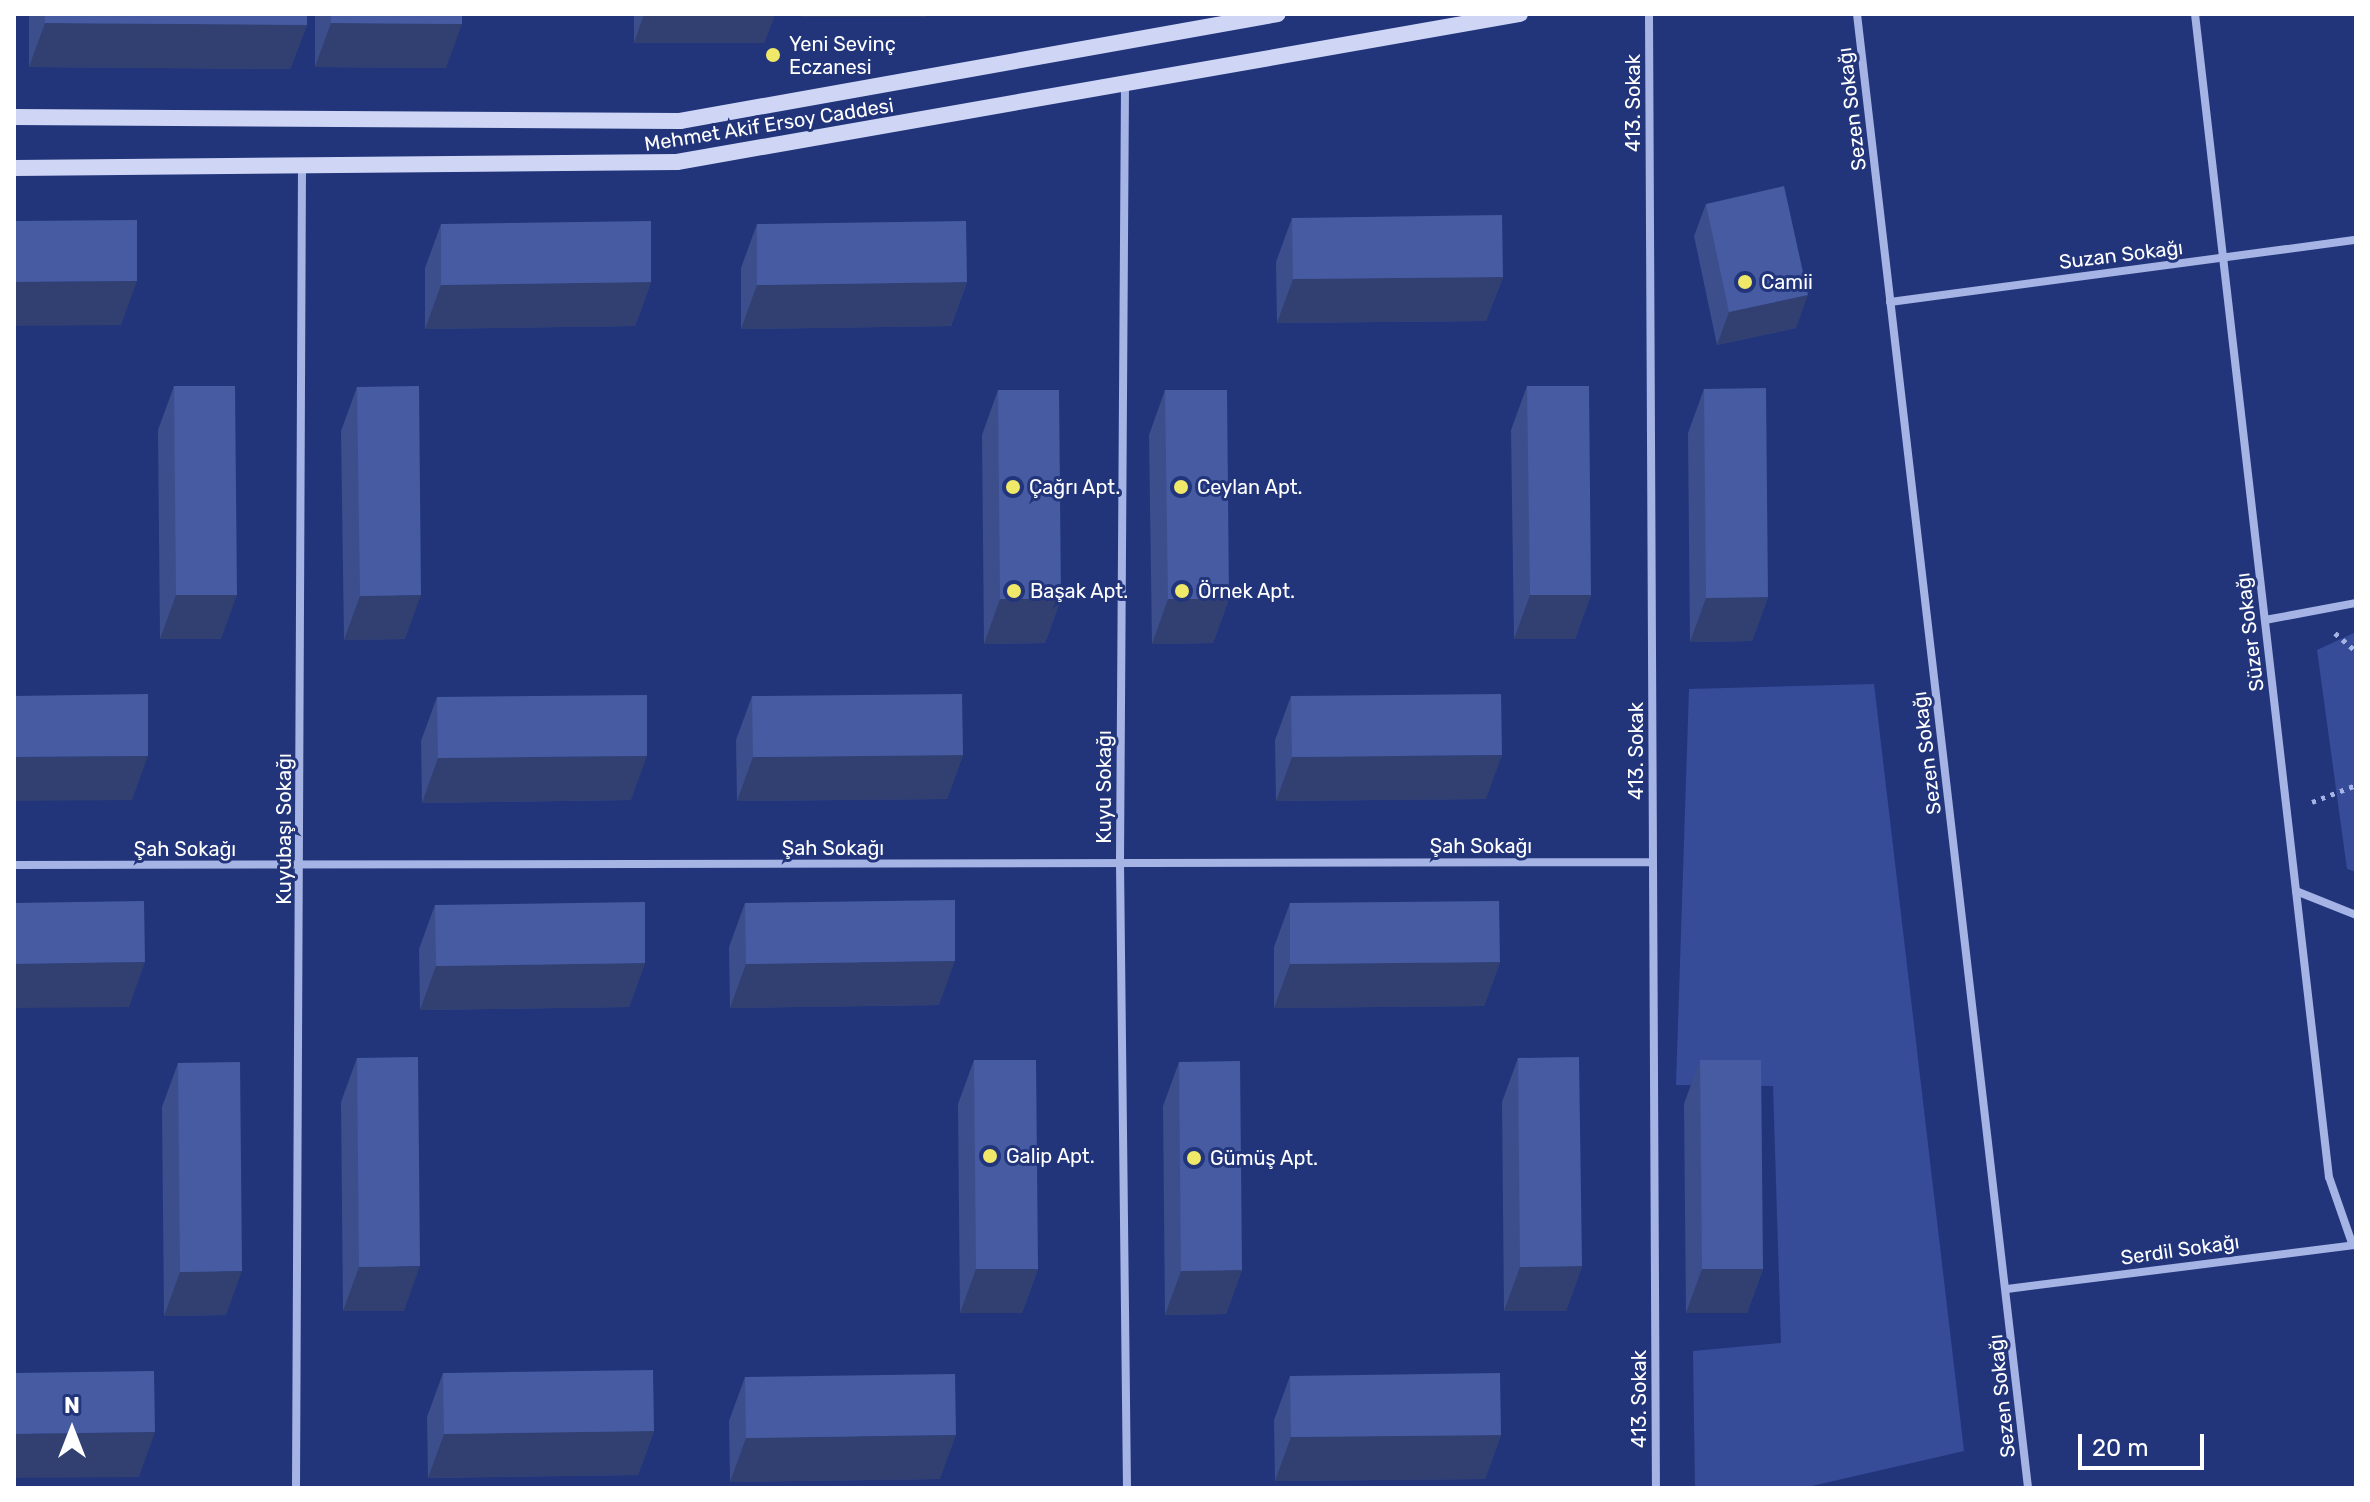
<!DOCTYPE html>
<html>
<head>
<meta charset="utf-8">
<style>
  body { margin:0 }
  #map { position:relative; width:2370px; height:1502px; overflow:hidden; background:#22357b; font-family:Rubik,sans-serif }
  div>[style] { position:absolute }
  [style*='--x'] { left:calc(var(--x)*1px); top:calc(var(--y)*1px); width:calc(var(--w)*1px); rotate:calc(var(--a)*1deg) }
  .green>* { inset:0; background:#364c99 }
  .path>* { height:5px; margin-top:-2.5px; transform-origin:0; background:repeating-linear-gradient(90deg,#a5b4e5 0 4px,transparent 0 10px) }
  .street>* { height:8px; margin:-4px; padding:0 4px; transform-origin:4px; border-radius:4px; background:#a5b4e5 }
  .secondary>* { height:16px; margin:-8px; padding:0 8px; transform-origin:8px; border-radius:8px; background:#cfd6f5 }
  .wall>* { inset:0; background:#3c4e8b }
  .shaded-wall>* { inset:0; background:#314071 }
  .building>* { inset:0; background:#465ba2 }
  .dots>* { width:22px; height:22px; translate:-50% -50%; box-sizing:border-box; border:4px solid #22357b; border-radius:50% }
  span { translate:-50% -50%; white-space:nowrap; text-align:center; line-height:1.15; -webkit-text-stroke:6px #22357b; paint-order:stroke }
  .poi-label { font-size:20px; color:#fff }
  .left { translate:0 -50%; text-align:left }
  .street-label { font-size:20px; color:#fff }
  .frame { position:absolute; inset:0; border:16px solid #fff; pointer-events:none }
  .north { position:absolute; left:32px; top:1390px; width:80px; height:80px; -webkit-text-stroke:6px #22357b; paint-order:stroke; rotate:0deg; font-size:22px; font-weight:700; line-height:32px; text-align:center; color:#fff }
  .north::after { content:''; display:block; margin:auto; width:28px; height:36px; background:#fff; clip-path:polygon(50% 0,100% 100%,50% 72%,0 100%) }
  .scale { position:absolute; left:2078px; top:1434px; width:126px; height:36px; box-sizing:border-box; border:4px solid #fff; border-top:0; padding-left:10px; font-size:24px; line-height:28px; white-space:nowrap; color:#fff; -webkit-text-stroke:6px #22357b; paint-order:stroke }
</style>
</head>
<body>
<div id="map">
  <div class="green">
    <div style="clip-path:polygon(2356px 632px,2356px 872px,2347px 869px,2317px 650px)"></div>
    <div style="clip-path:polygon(1874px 684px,1964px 1451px,1803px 1488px,1695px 1488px,1693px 1351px,1781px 1343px,1773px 1086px,1676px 1085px,1689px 689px)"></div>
  </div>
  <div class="path">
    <div style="--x:2335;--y:633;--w:28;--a:41"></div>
    <div style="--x:2312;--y:802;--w:47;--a:-21.1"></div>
  </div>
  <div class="street">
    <div style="--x:1649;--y:14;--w:1474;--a:89.73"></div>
    <div style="--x:1857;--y:14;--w:1484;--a:83.38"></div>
    <div style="--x:2195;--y:14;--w:1171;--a:83.43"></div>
    <div style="--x:2329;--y:1177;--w:70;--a:70.8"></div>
    <div style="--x:1125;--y:86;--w:777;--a:90.37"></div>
    <div style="--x:1120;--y:863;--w:625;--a:89.36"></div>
    <div style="--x:1890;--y:302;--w:470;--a:-7.6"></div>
    <div style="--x:2265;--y:620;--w:93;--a:-10.6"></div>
    <div style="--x:14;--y:865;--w:1639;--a:-0.1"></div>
    <div style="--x:2296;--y:891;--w:65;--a:21.8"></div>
    <div style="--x:2007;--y:1289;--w:350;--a:-7.2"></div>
    <div style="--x:296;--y:1488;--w:1319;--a:-89.74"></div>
  </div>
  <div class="secondary">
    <div style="--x:14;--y:117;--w:666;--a:0.34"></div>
    <div style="--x:680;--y:121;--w:607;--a:-10.14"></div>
    <div style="--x:14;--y:168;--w:663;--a:-0.52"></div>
    <div style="--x:677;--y:162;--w:856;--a:-9.96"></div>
  </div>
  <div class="wall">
    <div style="clip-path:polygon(29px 14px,307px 14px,307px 25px,290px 69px,29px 67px)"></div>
    <div style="clip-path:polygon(315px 14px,462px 14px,446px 68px,315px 67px)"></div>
    <div style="clip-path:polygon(634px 14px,775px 14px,764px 43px,634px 43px)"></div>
    <div style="clip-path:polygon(1706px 204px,1796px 328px,1717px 345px,1694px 236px)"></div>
    <div style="clip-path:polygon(1292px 218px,1503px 277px,1486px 321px,1277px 323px,1276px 262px)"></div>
    <div style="clip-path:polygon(441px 224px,651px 282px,635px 326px,425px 329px,425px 268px)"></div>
    <div style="clip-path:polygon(757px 224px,967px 282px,951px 326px,741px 329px,741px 268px)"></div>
    <div style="clip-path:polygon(174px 386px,221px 639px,160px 639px,158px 430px)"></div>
    <div style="clip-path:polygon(1527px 386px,1591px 595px,1575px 639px,1514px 639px,1511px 430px)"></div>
    <div style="clip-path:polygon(357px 387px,405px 639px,344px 640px,341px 431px)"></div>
    <div style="clip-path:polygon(1704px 389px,1768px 597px,1752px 641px,1690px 642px,1688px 433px)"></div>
    <div style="clip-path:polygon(998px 390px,1061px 599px,1045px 643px,984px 644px,982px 435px)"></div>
    <div style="clip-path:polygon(1165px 390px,1229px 599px,1213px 643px,1152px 644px,1149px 435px)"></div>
    <div style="clip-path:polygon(752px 696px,963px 755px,947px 799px,737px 801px,736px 740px)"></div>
    <div style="clip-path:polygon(1291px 696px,1486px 799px,1276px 801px,1275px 740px)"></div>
    <div style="clip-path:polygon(437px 697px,631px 800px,422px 803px,421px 741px)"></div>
    <div style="clip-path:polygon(745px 903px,939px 1005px,730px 1008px,729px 947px)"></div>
    <div style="clip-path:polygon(1290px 903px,1500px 962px,1484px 1006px,1274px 1008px,1274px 947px)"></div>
    <div style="clip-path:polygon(435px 905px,645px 963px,629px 1007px,420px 1010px,419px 949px)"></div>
    <div style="clip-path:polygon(357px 1058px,404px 1311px,343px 1311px,341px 1102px)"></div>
    <div style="clip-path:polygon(1518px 1058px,1582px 1266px,1566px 1311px,1504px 1311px,1502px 1102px)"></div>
    <div style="clip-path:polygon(974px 1060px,1038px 1269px,1022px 1313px,960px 1313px,958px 1104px)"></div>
    <div style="clip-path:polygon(1700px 1060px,1763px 1269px,1747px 1313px,1686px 1313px,1684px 1104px)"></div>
    <div style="clip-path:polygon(1179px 1062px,1242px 1270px,1226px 1314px,1165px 1315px,1163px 1106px)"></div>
    <div style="clip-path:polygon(178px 1063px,226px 1315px,164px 1316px,162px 1107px)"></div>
    <div style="clip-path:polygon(443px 1373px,654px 1431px,638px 1475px,428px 1478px,427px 1417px)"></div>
    <div style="clip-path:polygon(1290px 1376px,1501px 1435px,1485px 1479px,1275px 1481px,1274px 1420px)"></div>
    <div style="clip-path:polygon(745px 1377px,940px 1479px,730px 1482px,729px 1421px)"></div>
  </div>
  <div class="shaded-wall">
    <div style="clip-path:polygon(644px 14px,775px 14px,764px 43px,634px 43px)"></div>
    <div style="clip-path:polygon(802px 14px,927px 14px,926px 17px,801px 17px)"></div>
    <div style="clip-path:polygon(45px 23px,307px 25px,290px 69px,29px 67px)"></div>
    <div style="clip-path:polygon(331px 23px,462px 24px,446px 68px,315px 67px)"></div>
    <div style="clip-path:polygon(1503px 277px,1486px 321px,1277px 323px,1293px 279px)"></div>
    <div style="clip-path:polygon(137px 281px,121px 325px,14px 326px,14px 282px)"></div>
    <div style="clip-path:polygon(651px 282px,635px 326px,425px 329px,441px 285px)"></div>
    <div style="clip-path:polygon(967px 282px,951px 326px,741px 329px,757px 285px)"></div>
    <div style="clip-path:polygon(1808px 295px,1796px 328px,1717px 345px,1729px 312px)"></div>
    <div style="clip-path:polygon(176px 595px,237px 595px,221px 639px,160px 639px)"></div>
    <div style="clip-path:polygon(421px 595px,405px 639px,344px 640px,360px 596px)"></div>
    <div style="clip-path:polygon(1530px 595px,1591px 595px,1575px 639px,1514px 639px)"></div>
    <div style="clip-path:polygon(1768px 597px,1752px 641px,1690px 642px,1706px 598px)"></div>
    <div style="clip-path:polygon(1000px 599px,1061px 599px,1045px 643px,984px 644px)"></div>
    <div style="clip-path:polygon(1168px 599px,1229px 599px,1213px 643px,1152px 644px)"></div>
    <div style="clip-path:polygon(963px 755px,947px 799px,737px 801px,753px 757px)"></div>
    <div style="clip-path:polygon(1502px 755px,1486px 799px,1276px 801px,1292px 757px)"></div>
    <div style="clip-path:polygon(148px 756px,132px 800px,14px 801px,14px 757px)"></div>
    <div style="clip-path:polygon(647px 756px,631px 800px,422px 803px,438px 758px)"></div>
    <div style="clip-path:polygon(955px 961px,939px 1005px,730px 1008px,746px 964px)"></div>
    <div style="clip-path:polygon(145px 962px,129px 1007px,14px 1008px,14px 964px)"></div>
    <div style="clip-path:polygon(1500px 962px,1484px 1006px,1274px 1008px,1290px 964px)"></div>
    <div style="clip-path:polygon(645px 963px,629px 1007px,420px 1010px,436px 966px)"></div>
    <div style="clip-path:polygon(420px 1266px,404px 1311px,343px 1311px,359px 1267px)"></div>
    <div style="clip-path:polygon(1582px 1266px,1566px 1311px,1504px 1311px,1520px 1267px)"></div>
    <div style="clip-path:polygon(976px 1269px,1038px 1269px,1022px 1313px,960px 1313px)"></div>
    <div style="clip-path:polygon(1702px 1269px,1763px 1269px,1747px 1313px,1686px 1313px)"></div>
    <div style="clip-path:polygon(1242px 1270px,1226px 1314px,1165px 1315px,1181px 1271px)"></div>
    <div style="clip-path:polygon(242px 1271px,226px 1315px,164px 1316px,180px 1272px)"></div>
    <div style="clip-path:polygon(654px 1431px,638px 1475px,428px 1478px,444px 1434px)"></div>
    <div style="clip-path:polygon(155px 1432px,139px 1477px,14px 1478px,14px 1434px)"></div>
    <div style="clip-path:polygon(956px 1435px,940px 1479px,730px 1482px,746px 1438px)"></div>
    <div style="clip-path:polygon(1501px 1435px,1485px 1479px,1275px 1481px,1291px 1437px)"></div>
  </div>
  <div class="building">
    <div style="clip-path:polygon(45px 14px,307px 14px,307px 25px,45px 23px)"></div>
    <div style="clip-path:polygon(331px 14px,462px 14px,462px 24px,331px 23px)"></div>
    <div style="clip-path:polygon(1784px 186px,1808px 295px,1729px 312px,1706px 204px)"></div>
    <div style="clip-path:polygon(1502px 215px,1503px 277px,1293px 279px,1292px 218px)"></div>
    <div style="clip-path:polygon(137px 220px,137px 281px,14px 282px,14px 221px)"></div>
    <div style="clip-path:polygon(651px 221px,651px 282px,441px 285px,441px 224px)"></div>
    <div style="clip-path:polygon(966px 221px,967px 282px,757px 285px,757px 224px)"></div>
    <div style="clip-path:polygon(174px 386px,235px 386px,237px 595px,176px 595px)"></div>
    <div style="clip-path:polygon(419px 386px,421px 595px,360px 596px,357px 387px)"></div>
    <div style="clip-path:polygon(1527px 386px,1589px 386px,1591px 595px,1530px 595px)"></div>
    <div style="clip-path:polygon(1766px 388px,1768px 597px,1706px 598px,1704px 389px)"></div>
    <div style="clip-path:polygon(998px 390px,1059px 390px,1061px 599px,1000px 599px)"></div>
    <div style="clip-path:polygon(1165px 390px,1227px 390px,1229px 599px,1168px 599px)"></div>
    <div style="clip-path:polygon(148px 694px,148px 756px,14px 757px,14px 696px)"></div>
    <div style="clip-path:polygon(962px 694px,963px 755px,753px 757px,752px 696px)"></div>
    <div style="clip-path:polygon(1501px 694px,1502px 755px,1292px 757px,1291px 696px)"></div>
    <div style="clip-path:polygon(647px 695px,647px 756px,438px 758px,437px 697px)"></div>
    <div style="clip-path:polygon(955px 900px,955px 961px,746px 964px,745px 903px)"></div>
    <div style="clip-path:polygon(144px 901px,145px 962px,14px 964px,14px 903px)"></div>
    <div style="clip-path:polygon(1499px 901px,1500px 962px,1290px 964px,1290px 903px)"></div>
    <div style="clip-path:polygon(645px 902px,645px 963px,436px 966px,435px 905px)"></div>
    <div style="clip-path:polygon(418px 1057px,420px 1266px,359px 1267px,357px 1058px)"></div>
    <div style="clip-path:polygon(1579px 1057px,1582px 1266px,1520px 1267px,1518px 1058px)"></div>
    <div style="clip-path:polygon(974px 1060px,1036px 1060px,1038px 1269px,976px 1269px)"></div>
    <div style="clip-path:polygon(1700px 1060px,1761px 1060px,1763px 1269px,1702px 1269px)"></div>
    <div style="clip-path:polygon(1240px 1061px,1242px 1270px,1181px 1271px,1179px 1062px)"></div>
    <div style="clip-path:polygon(240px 1062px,242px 1271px,180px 1272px,178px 1063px)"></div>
    <div style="clip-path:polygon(653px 1370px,654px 1431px,444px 1434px,443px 1373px)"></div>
    <div style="clip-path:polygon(154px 1371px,155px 1432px,14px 1434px,14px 1373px)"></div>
    <div style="clip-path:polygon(1500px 1373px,1501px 1435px,1291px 1437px,1290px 1376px)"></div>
    <div style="clip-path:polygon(955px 1374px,956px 1435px,746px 1438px,745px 1377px)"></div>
  </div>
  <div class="dots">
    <div style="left:773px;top:55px;background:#f0e868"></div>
    <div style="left:1745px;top:282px;background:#f0e868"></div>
    <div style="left:1013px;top:487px;background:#f0e868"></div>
    <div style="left:1181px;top:487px;background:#f0e868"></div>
    <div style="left:1014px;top:591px;background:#f0e868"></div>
    <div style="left:1182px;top:591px;background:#f0e868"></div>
    <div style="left:990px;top:1156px;background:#f0e868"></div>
    <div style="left:1194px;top:1158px;background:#f0e868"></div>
  </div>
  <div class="poi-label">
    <span class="left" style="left:789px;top:56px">Yeni Sevinç<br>Eczanesi</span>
    <span class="left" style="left:1761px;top:282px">Camii</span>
    <span class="left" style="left:1029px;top:487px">Çağrı Apt.</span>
    <span class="left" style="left:1197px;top:487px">Ceylan Apt.</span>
    <span class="left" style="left:1030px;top:591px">Başak Apt.</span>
    <span class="left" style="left:1198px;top:591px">Örnek Apt.</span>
    <span class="left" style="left:1006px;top:1156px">Galip Apt.</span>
    <span class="left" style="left:1210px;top:1158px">Gümüş Apt.</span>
  </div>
  <div class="street-label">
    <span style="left:1633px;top:103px;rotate:-90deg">413. Sokak</span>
    <span style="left:1852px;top:109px;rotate:-97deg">Sezen Sokağı</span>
    <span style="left:769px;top:125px;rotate:-9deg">Mehmet Akif Ersoy Caddesi</span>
    <span style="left:2121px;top:255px;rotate:-7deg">Suzan Sokağı</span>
    <span style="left:2250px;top:632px;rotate:-97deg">Süzer Sokağı</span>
    <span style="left:1636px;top:751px;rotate:-90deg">413. Sokak</span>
    <span style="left:1927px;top:753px;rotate:-97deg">Sezen Sokağı</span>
    <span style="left:1104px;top:787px;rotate:-90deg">Kuyu Sokağı</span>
    <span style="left:284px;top:829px;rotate:-90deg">Kuyubaşı Sokağı</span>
    <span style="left:1481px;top:846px">Şah Sokağı</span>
    <span style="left:833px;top:848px">Şah Sokağı</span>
    <span style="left:185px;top:849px">Şah Sokağı</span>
    <span style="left:2180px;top:1250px;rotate:-8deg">Serdil Sokağı</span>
    <span style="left:2002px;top:1396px;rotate:-96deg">Sezen Sokağı</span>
    <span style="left:1639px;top:1399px;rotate:-90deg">413. Sokak</span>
  </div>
  <div class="frame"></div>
  <div class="north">N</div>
  <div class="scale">20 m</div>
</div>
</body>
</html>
